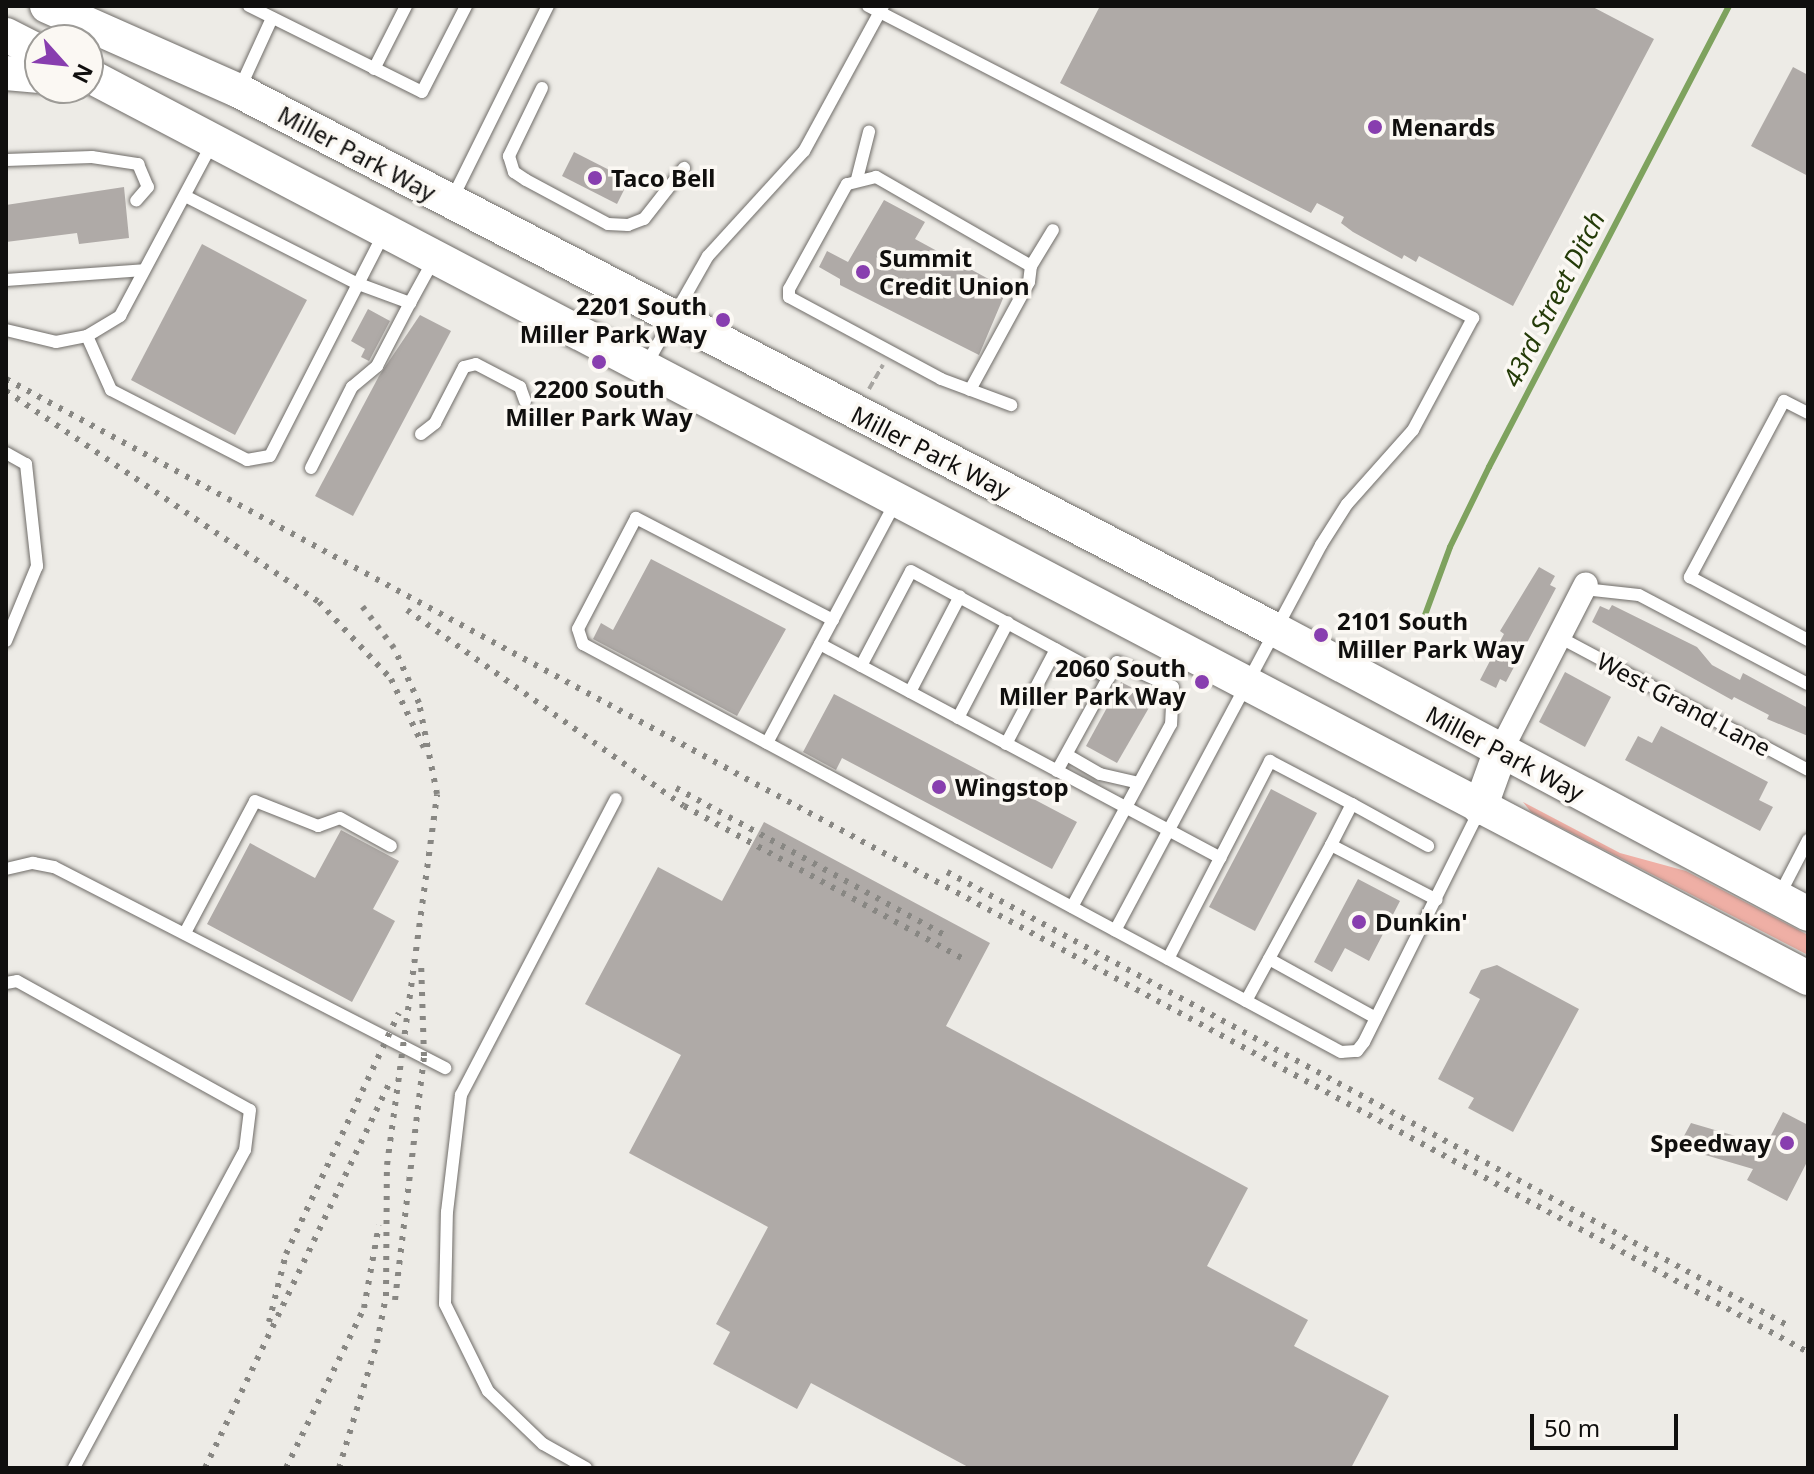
<!DOCTYPE html>
<html>
<head>
<meta charset="utf-8">
<style>
  body { margin:0 }
  #map { position:relative; width:1814px; height:1474px; overflow:hidden; background:#edebe6; font-family:"Noto Sans",sans-serif }
  div>[style] { position:absolute }
  [style*='--x'] { left:calc(var(--x)*1px); top:calc(var(--y)*1px); width:calc(var(--w)*1px); rotate:calc(var(--a)*1deg) }
  .green>* { inset:0; background:#efafa5 }
  .stream>* { height:6px; margin:-3px; padding:0 3px; transform-origin:3px; border-radius:3px; background:#7ea25e }
  .building>* { inset:0; background:#afaaa7 }
  .path>* { height:4px; margin-top:-2px; transform-origin:0; background:repeating-linear-gradient(90deg,#a7a5a1 0 8px,transparent 0 12px) }
  .roads { filter:drop-shadow(0 0 2px #6f6c68) drop-shadow(0 0 2px #6f6c68) }
  .service>* { height:12px; margin:-6px; padding:0 6px; transform-origin:6px; border-radius:6px; background:#fff }
  .minor>* { height:24px; margin:-12px; padding:0 12px; transform-origin:12px; border-radius:12px; background:#fff }
  .secondary>* { height:34px; margin:-17px; padding:0 17px; transform-origin:17px; border-radius:17px; background:#fff }
  .rail>* { height:6px; margin-top:-3px; transform-origin:0; background:repeating-linear-gradient(90deg,#888783 0 4px,transparent 0 12px) }
  .dots>* { width:22px; height:22px; translate:-50% -50%; box-sizing:border-box; border:4px solid #fbf8f3; border-radius:50% }
  span { translate:-50% -50%; white-space:nowrap; text-align:center; line-height:1.15; -webkit-text-stroke:7px #fbf8f3; paint-order:stroke }
  .poi-label { font-size:24px; color:#100f0e; font-weight:700 }
  .left { translate:0 -50%; text-align:left }
  .right { translate:-100% -50%; text-align:right }
  .street-label { font-size:24px; color:#100f0e }
  .water-label { font-size:26px; color:#243b08; font-style:italic }
  .frame { position:absolute; inset:0; border:8px solid #100f0e; pointer-events:none }
  .north { position:absolute; left:24px; top:24px; width:80px; height:80px; box-sizing:border-box; background:#fbf8f3; border:2px solid #9d9b97; border-radius:50%; rotate:117deg; font-size:22px; font-weight:700; line-height:32px; text-align:center; color:#100f0e }
  .north::after { content:''; display:block; margin:auto; width:28px; height:36px; background:#883eaf; clip-path:polygon(50% 0,100% 100%,50% 72%,0 100%) }
  .scale { position:absolute; left:1530px; top:1414px; width:148px; height:36px; box-sizing:border-box; border:4px solid #100f0e; border-top:0; padding-left:10px; font-size:24px; line-height:28px; white-space:nowrap; color:#100f0e; -webkit-text-stroke:6px #fbf8f3; paint-order:stroke }
</style>
</head>
<body>
<div id="map">
  <div class="green">
    <div style="clip-path:polygon(1523px 802px,1620px 853px,1686px 871px,1808px 935px,1808px 955px,1531px 812px)"></div>
  </div>
  <div class="stream">
    <div style="--x:1425;--y:615;--w:72;--a:-69.8"></div>
    <div style="--x:1450;--y:547;--w:89;--a:-64"></div>
    <div style="--x:1489;--y:467;--w:520;--a:-62.5"></div>
  </div>
  <div class="building">
    <div style="clip-path:polygon(1100px 6px,1591px 6px,1654px 39px,1513px 306px,1419px 256px,1416px 262px,1404px 255px,1402px 259px,1353px 232px,1341px 223px,1344px 217px,1317px 203px,1311px 213px,1060px 83px)"></div>
    <div style="clip-path:polygon(1793px 67px,1808px 75px,1808px 176px,1751px 146px)"></div>
    <div style="clip-path:polygon(574px 152px,629px 180px,617px 204px,562px 176px)"></div>
    <div style="clip-path:polygon(124px 187px,129px 238px,79px 244px,77px 233px,6px 242px,6px 205px)"></div>
    <div style="clip-path:polygon(884px 200px,925px 222px,915px 239px,1007px 289px,979px 355px,840px 285px,840px 279px,819px 267px,827px 251px,848px 262px)"></div>
    <div style="clip-path:polygon(202px 244px,307px 300px,235px 435px,131px 380px)"></div>
    <div style="clip-path:polygon(368px 309px,390px 321px,369px 361px,361px 357px,365px 349px,351px 341px)"></div>
    <div style="clip-path:polygon(420px 315px,451px 331px,353px 516px,315px 496px,379px 376px)"></div>
    <div style="clip-path:polygon(651px 559px,786px 629px,737px 716px,593px 639px,601px 623px,613px 630px)"></div>
    <div style="clip-path:polygon(1539px 567px,1555px 576px,1550px 585px,1556px 588px,1506px 682px,1500px 679px,1496px 688px,1480px 680px,1504px 634px,1500px 631px)"></div>
    <div style="clip-path:polygon(1612px 605px,1697px 647px,1712px 665px,1740px 680px,1743px 673px,1808px 708px,1808px 736px,1767px 719px,1769px 715px,1734px 697px,1732px 700px,1592px 622px,1600px 606px,1609px 610px)"></div>
    <div style="clip-path:polygon(1565px 672px,1611px 697px,1585px 747px,1539px 722px)"></div>
    <div style="clip-path:polygon(1121px 682px,1154px 699px,1117px 763px,1086px 746px)"></div>
    <div style="clip-path:polygon(834px 694px,1077px 822px,1052px 869px,842px 758px,836px 770px,803px 752px)"></div>
    <div style="clip-path:polygon(1661px 726px,1768px 782px,1759px 800px,1773px 807px,1760px 831px,1625px 760px,1638px 736px,1652px 743px)"></div>
    <div style="clip-path:polygon(1271px 789px,1317px 813px,1255px 931px,1209px 907px)"></div>
    <div style="clip-path:polygon(764px 822px,990px 943px,946px 1026px,1248px 1188px,1207px 1266px,1308px 1320px,1294px 1346px,1389px 1396px,1351px 1468px,970px 1468px,811px 1383px,797px 1409px,713px 1364px,730px 1332px,716px 1324px,768px 1227px,629px 1153px,681px 1055px,585px 1004px,658px 867px,722px 901px)"></div>
    <div style="clip-path:polygon(341px 830px,399px 861px,373px 909px,395px 921px,352px 1002px,207px 924px,250px 843px,315px 878px)"></div>
    <div style="clip-path:polygon(1358px 879px,1400px 901px,1369px 961px,1345px 948px,1332px 972px,1314px 962px)"></div>
    <div style="clip-path:polygon(1497px 965px,1579px 1009px,1513px 1132px,1468px 1108px,1474px 1098px,1438px 1079px,1480px 999px,1469px 993px,1481px 970px)"></div>
    <div style="clip-path:polygon(1783px 1112px,1808px 1125px,1808px 1160px,1787px 1201px,1747px 1180px,1753px 1169px,1678px 1147px,1691px 1123px,1766px 1145px)"></div>
  </div>
  <div class="path">
    <div style="--x:869;--y:389;--w:28;--a:-60"></div>
  </div>
  <div class="roads">
    <div class="service">
      <div style="--x:249;--y:6;--w:193;--a:26.4"></div>
      <div style="--x:422;--y:92;--w:97;--a:-62.9"></div>
      <div style="--x:868;--y:6;--w:681;--a:27.28"></div>
      <div style="--x:1473;--y:318;--w:127;--a:118.2"></div>
      <div style="--x:1413;--y:430;--w:99;--a:131.7"></div>
      <div style="--x:1347;--y:504;--w:49;--a:122.4"></div>
      <div style="--x:1321;--y:545;--w:437;--a:118.1"></div>
      <div style="--x:374;--y:69;--w:71;--a:-63.1"></div>
      <div style="--x:240;--y:88;--w:77;--a:-65.4"></div>
      <div style="--x:542;--y:88;--w:76;--a:115.9"></div>
      <div style="--x:509;--y:156;--w:17;--a:73"></div>
      <div style="--x:514;--y:172;--w:14;--a:34"></div>
      <div style="--x:526;--y:180;--w:93;--a:28.2"></div>
      <div style="--x:608;--y:224;--w:20;--a:3"></div>
      <div style="--x:628;--y:225;--w:17;--a:-21"></div>
      <div style="--x:644;--y:219;--w:65;--a:-51.9"></div>
      <div style="--x:6;--y:160;--w:86;--a:-2"></div>
      <div style="--x:92;--y:157;--w:47;--a:8.7"></div>
      <div style="--x:138;--y:164;--w:25;--a:67"></div>
      <div style="--x:148;--y:187;--w:18;--a:131"></div>
      <div style="--x:857;--y:179;--w:49;--a:-75.7"></div>
      <div style="--x:185;--y:196;--w:192;--a:27"></div>
      <div style="--x:356;--y:283;--w:58;--a:20.3"></div>
      <div style="--x:410;--y:303;--w:48;--a:-61.3"></div>
      <div style="--x:452;--y:199;--w:216;--a:-63.6"></div>
      <div style="--x:1031;--y:266;--w:42;--a:-58.6"></div>
      <div style="--x:6;--y:280;--w:138;--a:-4.1"></div>
      <div style="--x:6;--y:330;--w:51;--a:13.5"></div>
      <div style="--x:56;--y:342;--w:32;--a:-11"></div>
      <div style="--x:87;--y:336;--w:39;--a:-31"></div>
      <div style="--x:120;--y:316;--w:195;--a:-61.9"></div>
      <div style="--x:87;--y:336;--w:59;--a:66"></div>
      <div style="--x:111;--y:390;--w:153;--a:27.2"></div>
      <div style="--x:247;--y:460;--w:23;--a:-10"></div>
      <div style="--x:270;--y:456;--w:248;--a:-62.9"></div>
      <div style="--x:646;--y:365;--w:125;--a:-60.4"></div>
      <div style="--x:708;--y:256;--w:142;--a:-47.6"></div>
      <div style="--x:804;--y:151;--w:165;--a:-61.4"></div>
      <div style="--x:970;--y:390;--w:123;--a:-61.4"></div>
      <div style="--x:1029;--y:282;--w:16;--a:-83"></div>
      <div style="--x:1031;--y:266;--w:179;--a:-150.1"></div>
      <div style="--x:876;--y:177;--w:30;--a:166"></div>
      <div style="--x:847;--y:184;--w:120;--a:118.9"></div>
      <div style="--x:789;--y:289;--w:8;--a:90"></div>
      <div style="--x:789;--y:297;--w:173;--a:28.3"></div>
      <div style="--x:941;--y:379;--w:75;--a:20.4"></div>
      <div style="--x:1808;--y:413;--w:27;--a:-153"></div>
      <div style="--x:1784;--y:401;--w:200;--a:118.1"></div>
      <div style="--x:1690;--y:577;--w:134;--a:28.1"></div>
      <div style="--x:421;--y:434;--w:18;--a:-38"></div>
      <div style="--x:435;--y:423;--w:63;--a:-62.6"></div>
      <div style="--x:464;--y:367;--w:12;--a:-14"></div>
      <div style="--x:476;--y:364;--w:50;--a:27.6"></div>
      <div style="--x:520;--y:387;--w:15;--a:70"></div>
      <div style="--x:6;--y:453;--w:23;--a:29"></div>
      <div style="--x:26;--y:464;--w:103;--a:83.8"></div>
      <div style="--x:37;--y:566;--w:81;--a:112.5"></div>
      <div style="--x:311;--y:468;--w:91;--a:-63.2"></div>
      <div style="--x:352;--y:387;--w:33;--a:-40"></div>
      <div style="--x:377;--y:366;--w:71;--a:-62.4"></div>
      <div style="--x:1584;--y:589;--w:55;--a:6.2"></div>
      <div style="--x:1639;--y:595;--w:191;--a:27.8"></div>
      <div style="--x:833;--y:620;--w:222;--a:-152.6"></div>
      <div style="--x:636;--y:518;--w:125;--a:117.6"></div>
      <div style="--x:578;--y:629;--w:16;--a:72"></div>
      <div style="--x:583;--y:644;--w:861;--a:28.29"></div>
      <div style="--x:1341;--y:1052;--w:16;--a:-4"></div>
      <div style="--x:1357;--y:1051;--w:11;--a:-52"></div>
      <div style="--x:1364;--y:1042;--w:258;--a:-63.5"></div>
      <div style="--x:1559;--y:637;--w:282;--a:28.1"></div>
      <div style="--x:820;--y:644;--w:454;--a:28.1"></div>
      <div style="--x:861;--y:666;--w:107;--a:-62.2"></div>
      <div style="--x:911;--y:571;--w:225;--a:28.4"></div>
      <div style="--x:910;--y:692;--w:108;--a:-62.5"></div>
      <div style="--x:958;--y:718;--w:108;--a:-62.5"></div>
      <div style="--x:767;--y:743;--w:274;--a:-61.9"></div>
      <div style="--x:1006;--y:744;--w:107;--a:-62.2"></div>
      <div style="--x:1067;--y:755;--w:38;--a:30"></div>
      <div style="--x:1100;--y:774;--w:39;--a:13"></div>
      <div style="--x:1057;--y:771;--w:124;--a:-61.2"></div>
      <div style="--x:1117;--y:662;--w:61;--a:24.1"></div>
      <div style="--x:1173;--y:687;--w:37;--a:93"></div>
      <div style="--x:1171;--y:724;--w:208;--a:118.4"></div>
      <div style="--x:1331;--y:845;--w:46;--a:-62.9"></div>
      <div style="--x:1352;--y:804;--w:87;--a:28.9"></div>
      <div style="--x:6;--y:869;--w:28;--a:-13"></div>
      <div style="--x:33;--y:863;--w:21;--a:11"></div>
      <div style="--x:54;--y:867;--w:440;--a:27.2"></div>
      <div style="--x:1780;--y:894;--w:61;--a:-62.6"></div>
      <div style="--x:186;--y:931;--w:147;--a:-62"></div>
      <div style="--x:255;--y:801;--w:68;--a:21.6"></div>
      <div style="--x:318;--y:826;--w:23;--a:-20"></div>
      <div style="--x:340;--y:818;--w:58;--a:28.8"></div>
      <div style="--x:1168;--y:959;--w:223;--a:-62.7"></div>
      <div style="--x:1270;--y:761;--w:93;--a:27.7"></div>
      <div style="--x:1269;--y:959;--w:122;--a:28.9"></div>
      <div style="--x:6;--y:983;--w:11;--a:-10"></div>
      <div style="--x:17;--y:981;--w:266;--a:29"></div>
      <div style="--x:250;--y:1110;--w:40;--a:97.1"></div>
      <div style="--x:245;--y:1150;--w:361;--a:118.3"></div>
      <div style="--x:1246;--y:1001;--w:178;--a:-61.4"></div>
      <div style="--x:1331;--y:845;--w:119;--a:27.4"></div>
      <div style="--x:586;--y:1468;--w:49;--a:-150.8"></div>
      <div style="--x:543;--y:1444;--w:76;--a:-136.1"></div>
      <div style="--x:488;--y:1391;--w:97;--a:-116.3"></div>
      <div style="--x:445;--y:1304;--w:92;--a:-88.8"></div>
      <div style="--x:447;--y:1212;--w:118;--a:-83.2"></div>
      <div style="--x:461;--y:1095;--w:334;--a:-62.4"></div>
    </div>
    <div class="minor">
      <div style="--x:1501;--y:750;--w:186;--a:-62.9"></div>
    </div>
    <div class="secondary">
      <div style="--x:47;--y:6;--w:210;--a:23.9"></div>
      <div style="--x:239;--y:91;--w:1166;--a:27.47"></div>
      <div style="--x:1274;--y:629;--w:605;--a:28.09"></div>
      <div style="--x:6;--y:35;--w:38;--a:27"></div>
      <div style="--x:6;--y:73;--w:34;--a:5"></div>
      <div style="--x:88;--y:75;--w:1943;--a:27.7"></div>
      <div style="--x:1480;--y:808;--w:62;--a:-70.1"></div>
    </div>
  </div>
  <div class="rail">
    <div style="--x:6;--y:379;--w:2048;--a:28.37"></div>
    <div style="--x:6;--y:391;--w:377;--a:34"></div>
    <div style="--x:319;--y:602;--w:105;--a:46.9"></div>
    <div style="--x:391;--y:679;--w:76;--a:64.4"></div>
    <div style="--x:407;--y:610;--w:339;--a:35.3"></div>
    <div style="--x:684;--y:806;--w:323;--a:28.7"></div>
    <div style="--x:676;--y:788;--w:308;--a:28.7"></div>
    <div style="--x:947;--y:872;--w:954;--a:28.34"></div>
    <div style="--x:395;--y:1300;--w:246;--a:-83.2"></div>
    <div style="--x:424;--y:1056;--w:95;--a:-91.8"></div>
    <div style="--x:269;--y:1322;--w:70;--a:-76"></div>
    <div style="--x:286;--y:1254;--w:266;--a:-64.9"></div>
    <div style="--x:205;--y:1468;--w:428;--a:-64.4"></div>
    <div style="--x:286;--y:1468;--w:178;--a:-64"></div>
    <div style="--x:364;--y:1308;--w:84;--a:-79.8"></div>
    <div style="--x:339;--y:1468;--w:131;--a:-73.1"></div>
    <div style="--x:377;--y:1343;--w:48;--a:-79.2"></div>
    <div style="--x:386;--y:1296;--w:131;--a:-89.6"></div>
    <div style="--x:387;--y:1165;--w:374;--a:-82.3"></div>
    <div style="--x:437;--y:794;--w:93;--a:-101.2"></div>
    <div style="--x:419;--y:703;--w:60;--a:-114.4"></div>
    <div style="--x:394;--y:648;--w:58;--a:-127.3"></div>
  </div>
  <div class="dots">
    <div style="left:1375px;top:127px;background:#883eaf"></div>
    <div style="left:595px;top:178px;background:#883eaf"></div>
    <div style="left:863px;top:272px;background:#883eaf"></div>
    <div style="left:723px;top:320px;background:#883eaf"></div>
    <div style="left:599px;top:362px;background:#883eaf"></div>
    <div style="left:1321px;top:635px;background:#883eaf"></div>
    <div style="left:1202px;top:682px;background:#883eaf"></div>
    <div style="left:939px;top:787px;background:#883eaf"></div>
    <div style="left:1359px;top:922px;background:#883eaf"></div>
    <div style="left:1787px;top:1143px;background:#883eaf"></div>
  </div>
  <div class="poi-label">
    <span class="left" style="left:1391px;top:127px">Menards</span>
    <span class="left" style="left:611px;top:178px">Taco Bell</span>
    <span class="left" style="left:879px;top:272px">Summit<br>Credit Union</span>
    <span class="right" style="left:707px;top:320px">2201 South<br>Miller Park Way</span>
    <span style="left:599px;top:403px">2200 South<br>Miller Park Way</span>
    <span class="left" style="left:1337px;top:635px">2101 South<br>Miller Park Way</span>
    <span class="right" style="left:1186px;top:682px">2060 South<br>Miller Park Way</span>
    <span class="left" style="left:955px;top:787px">Wingstop</span>
    <span class="left" style="left:1375px;top:922px">Dunkin'</span>
    <span class="right" style="left:1771px;top:1143px">Speedway</span>
  </div>
  <div class="street-label">
    <span style="left:357px;top:153px;rotate:28deg">Miller Park Way</span>
    <span style="left:931px;top:452px;rotate:27deg">Miller Park Way</span>
    <span style="left:1684px;top:704px;rotate:28deg">West Grand Lane</span>
    <span style="left:1505px;top:753px;rotate:28deg">Miller Park Way</span>
  </div>
  <div class="water-label">
    <span style="left:1554px;top:299px;rotate:-63deg">43rd Street Ditch</span>
  </div>
  <div class="frame"></div>
  <div class="north">N</div>
  <div class="scale">50 m</div>
</div>
</body>
</html>
